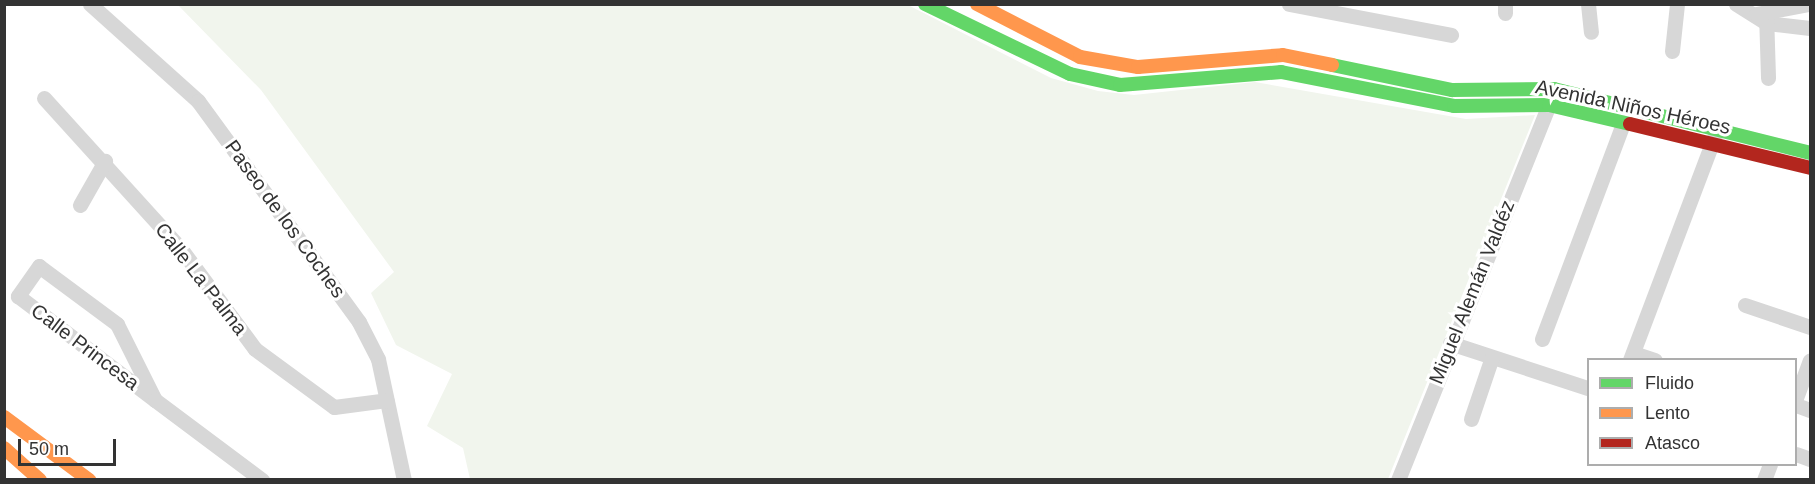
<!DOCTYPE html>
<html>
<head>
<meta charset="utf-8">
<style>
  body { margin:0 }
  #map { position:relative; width:1815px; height:484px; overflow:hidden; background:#fff; font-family:Arial,sans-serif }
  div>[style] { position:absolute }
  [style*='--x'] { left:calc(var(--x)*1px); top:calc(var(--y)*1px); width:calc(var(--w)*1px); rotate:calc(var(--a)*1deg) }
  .green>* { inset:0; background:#f1f5ed }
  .street>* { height:15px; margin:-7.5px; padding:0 7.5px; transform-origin:7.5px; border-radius:7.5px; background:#d7d7d7 }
  .fast>* { height:14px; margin:-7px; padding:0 7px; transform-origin:7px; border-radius:7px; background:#63d668 }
  .slow>* { height:14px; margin:-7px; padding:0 7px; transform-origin:7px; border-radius:7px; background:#ff974d }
  .jam>* { height:14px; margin:-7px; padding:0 7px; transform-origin:7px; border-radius:7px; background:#b3261e }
  span { translate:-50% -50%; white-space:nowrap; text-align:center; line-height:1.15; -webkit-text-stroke:6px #fff; paint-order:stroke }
  .street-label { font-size:20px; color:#333 }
  .frame { position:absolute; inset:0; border:6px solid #333; pointer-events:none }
  .legend { position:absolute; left:1587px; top:358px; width:210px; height:108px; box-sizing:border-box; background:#fff; border:2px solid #adadad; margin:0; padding:8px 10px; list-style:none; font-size:18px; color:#333 }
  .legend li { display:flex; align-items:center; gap:12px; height:30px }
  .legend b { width:30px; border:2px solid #adadad }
  .scale { position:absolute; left:18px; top:439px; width:98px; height:27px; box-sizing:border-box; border:3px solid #333; border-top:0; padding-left:8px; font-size:18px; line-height:21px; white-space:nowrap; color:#333; -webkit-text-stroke:4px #fff; paint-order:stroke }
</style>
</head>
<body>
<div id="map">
  <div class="green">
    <div style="clip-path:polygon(178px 5px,908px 5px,1051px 78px,1098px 91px,1134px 95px,1255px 82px,1466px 119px,1535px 115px,1388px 479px,470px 479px,463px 448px,427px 426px,452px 374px,396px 345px,371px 293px,394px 272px,261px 90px)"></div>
  </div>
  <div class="street">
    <div style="--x:90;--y:4;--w:145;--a:41.9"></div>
    <div style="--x:198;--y:101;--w:273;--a:53.9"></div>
    <div style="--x:359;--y:322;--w:42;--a:62.8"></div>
    <div style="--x:378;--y:359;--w:124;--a:77.9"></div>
    <div style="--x:1289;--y:4;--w:165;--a:10.8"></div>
    <div style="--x:1588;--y:4;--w:28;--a:84"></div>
    <div style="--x:1736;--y:4;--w:36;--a:32"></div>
    <div style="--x:1766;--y:23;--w:44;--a:6.5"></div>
    <div style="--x:1505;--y:13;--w:9;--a:-90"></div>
    <div style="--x:1766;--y:13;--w:65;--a:88.2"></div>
    <div style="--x:1756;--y:14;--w:54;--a:-10.7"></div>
    <div style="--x:1672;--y:51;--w:47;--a:-83.9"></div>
    <div style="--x:44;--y:98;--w:204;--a:47.8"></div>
    <div style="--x:181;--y:249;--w:124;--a:53.5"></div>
    <div style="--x:255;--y:349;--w:98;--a:36.3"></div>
    <div style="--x:334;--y:407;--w:53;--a:-7.5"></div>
    <div style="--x:80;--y:205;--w:51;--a:-60.4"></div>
    <div style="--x:1745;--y:305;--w:69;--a:18.7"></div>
    <div style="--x:1542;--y:339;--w:231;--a:-69.4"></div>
    <div style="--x:1450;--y:343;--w:145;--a:18.1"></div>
    <div style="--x:1633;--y:353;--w:23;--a:18"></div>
    <div style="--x:1630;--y:360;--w:241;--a:-69.3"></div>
    <div style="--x:1796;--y:398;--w:40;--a:-69.8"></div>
    <div style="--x:155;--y:400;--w:85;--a:-116.6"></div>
    <div style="--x:117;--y:324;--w:97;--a:-143.4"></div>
    <div style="--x:39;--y:266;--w:37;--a:125"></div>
    <div style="--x:18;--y:296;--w:172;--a:37.2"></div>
    <div style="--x:155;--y:400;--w:134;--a:36.8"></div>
    <div style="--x:1796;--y:405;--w:15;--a:20"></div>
    <div style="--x:1471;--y:419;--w:65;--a:-71.3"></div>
    <div style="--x:1796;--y:454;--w:15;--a:20"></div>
    <div style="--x:1398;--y:480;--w:404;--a:-68.1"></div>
    <div style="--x:1764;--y:480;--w:17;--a:-69"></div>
  </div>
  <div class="fast">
    <div style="--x:925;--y:4;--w:161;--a:25.8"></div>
    <div style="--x:1070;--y:74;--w:51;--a:12.4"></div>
    <div style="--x:1120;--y:85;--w:162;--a:-4.6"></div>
    <div style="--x:1281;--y:72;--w:176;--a:11.1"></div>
    <div style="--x:1454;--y:106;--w:95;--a:-0.6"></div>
    <div style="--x:1549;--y:105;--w:83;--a:13.2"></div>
    <div style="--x:1332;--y:65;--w:123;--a:11.8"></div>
    <div style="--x:1452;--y:90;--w:102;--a:-0.6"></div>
    <div style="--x:1554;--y:89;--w:264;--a:14"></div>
  </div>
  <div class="slow">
    <div style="--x:977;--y:4;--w:116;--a:27.2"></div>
    <div style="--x:1080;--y:57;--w:59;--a:9.8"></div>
    <div style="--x:1138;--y:67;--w:145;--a:-4.7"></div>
    <div style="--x:1283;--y:55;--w:50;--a:11.5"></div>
    <div style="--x:4;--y:417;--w:106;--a:36.5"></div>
    <div style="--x:4;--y:448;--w:48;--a:41.6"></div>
  </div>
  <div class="jam">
    <div style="--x:1630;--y:124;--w:185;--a:13.7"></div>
  </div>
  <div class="street-label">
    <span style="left:1633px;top:107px;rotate:12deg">Avenida Niños Héroes</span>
    <span style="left:285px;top:219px;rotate:54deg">Paseo de los Coches</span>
    <span style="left:201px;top:279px;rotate:52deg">Calle La Palma</span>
    <span style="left:1472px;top:292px;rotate:-68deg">Miguel Alemán Valdéz</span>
    <span style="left:85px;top:347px;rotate:37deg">Calle Princesa</span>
  </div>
  <div class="frame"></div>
  <ul class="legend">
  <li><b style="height:8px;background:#63d668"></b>Fluido</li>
  <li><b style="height:8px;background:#ff974d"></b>Lento</li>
  <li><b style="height:8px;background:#b3261e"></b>Atasco</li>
  </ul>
  <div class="scale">50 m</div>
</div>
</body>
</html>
